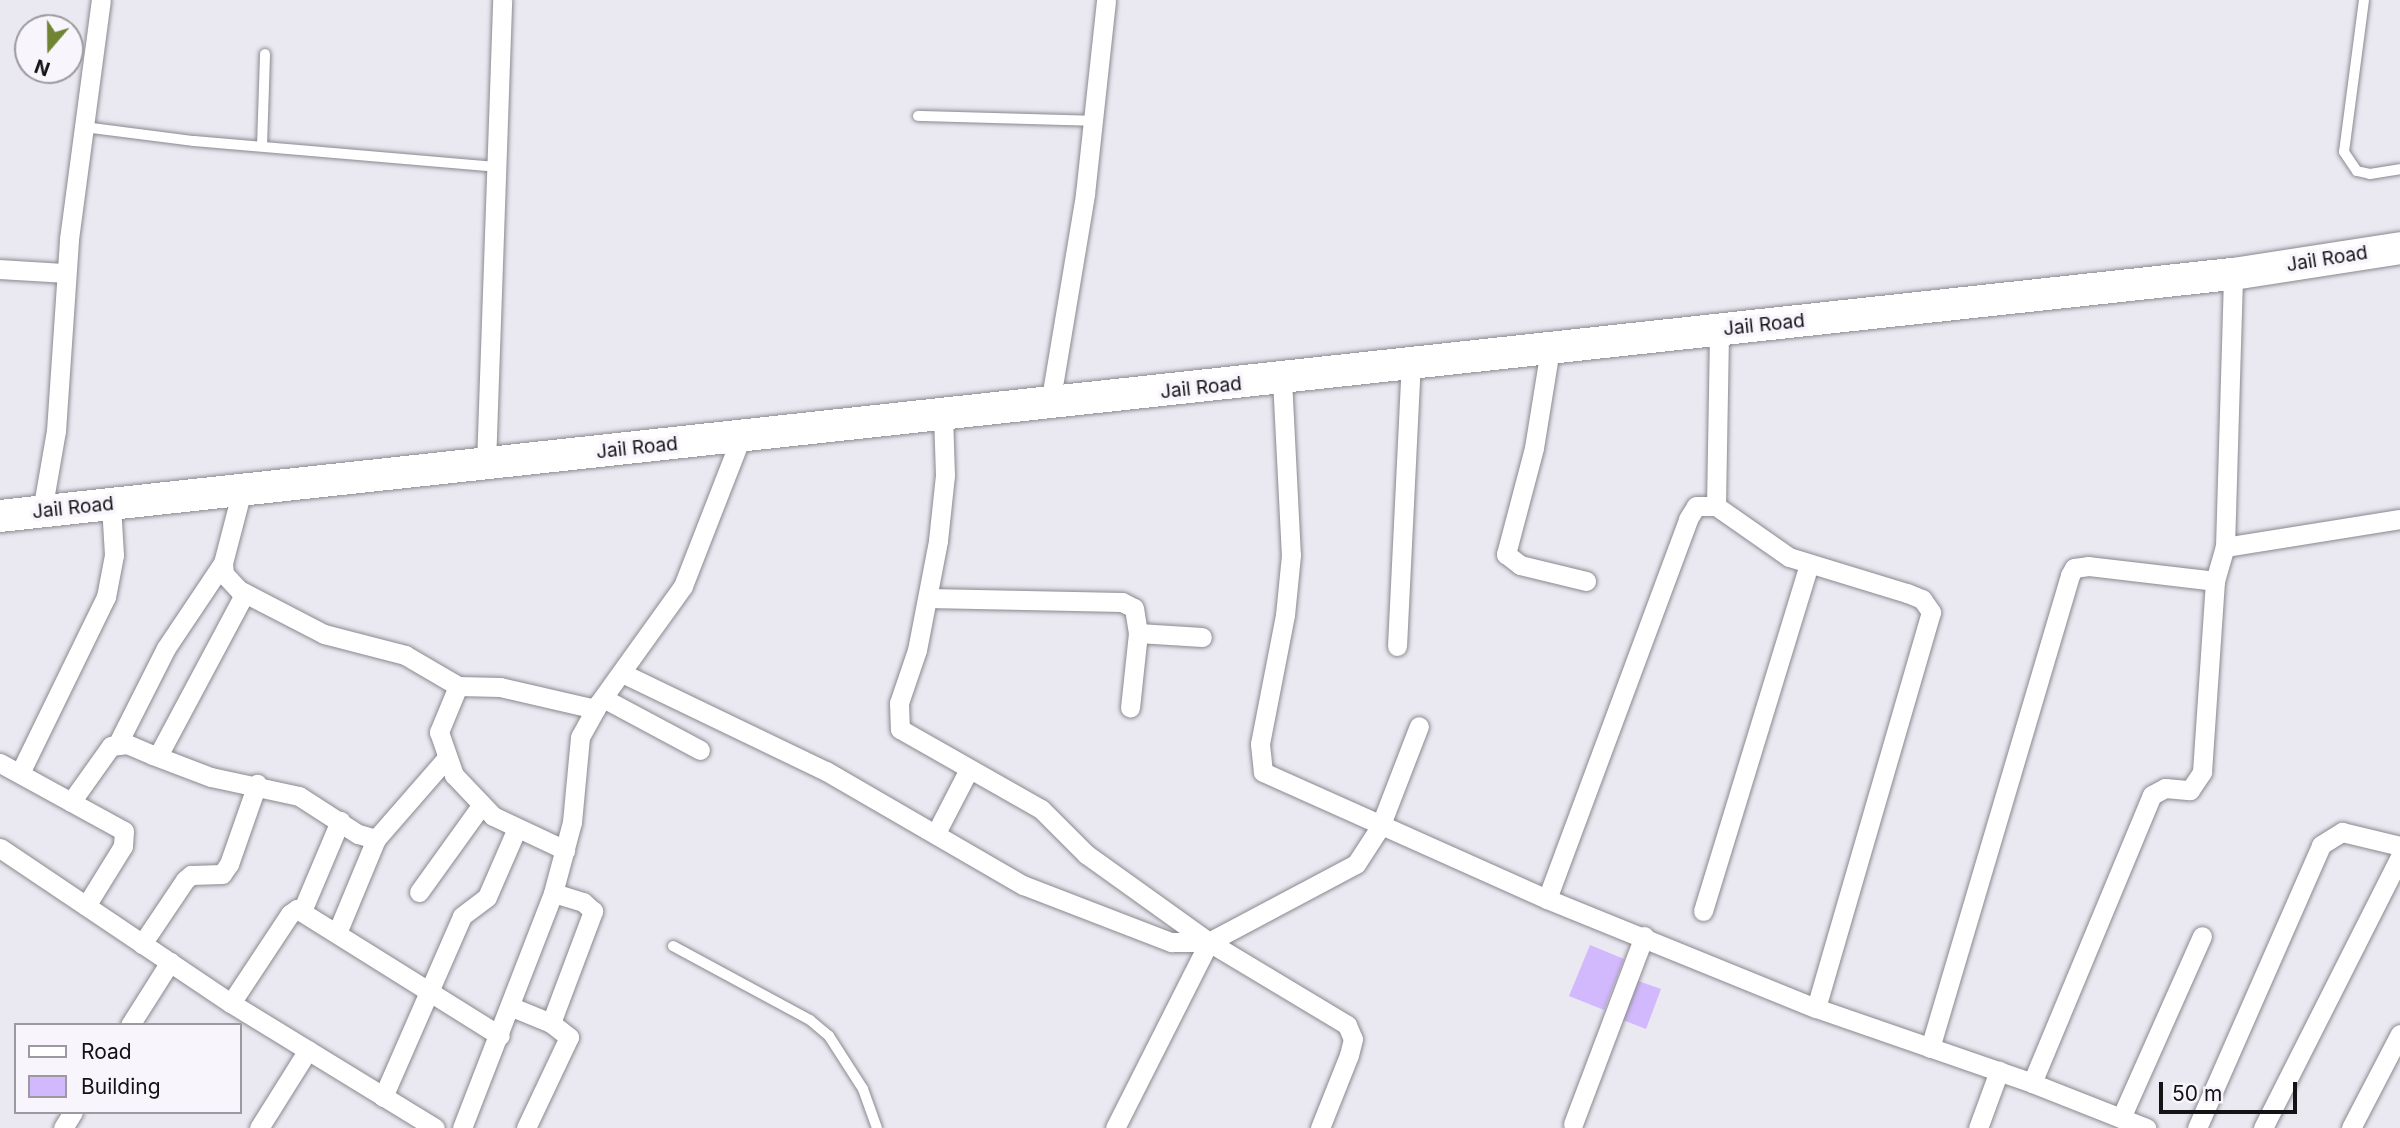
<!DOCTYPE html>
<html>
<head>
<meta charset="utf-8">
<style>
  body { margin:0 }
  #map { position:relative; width:2400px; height:1128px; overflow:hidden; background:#eae8f0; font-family:Inter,sans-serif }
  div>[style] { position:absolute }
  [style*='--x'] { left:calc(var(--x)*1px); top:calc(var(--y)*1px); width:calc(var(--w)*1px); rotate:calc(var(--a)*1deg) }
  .building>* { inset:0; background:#d2b9fd }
  .roads { filter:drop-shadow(0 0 2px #8b8890) drop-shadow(0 0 2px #8b8890) }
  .lane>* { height:10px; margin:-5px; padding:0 5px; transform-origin:5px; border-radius:5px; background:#fff }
  .street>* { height:19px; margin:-9.5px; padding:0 9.5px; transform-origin:9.5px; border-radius:9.5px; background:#fff }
  .primary>* { height:32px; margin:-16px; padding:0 16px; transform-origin:16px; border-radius:16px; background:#fff }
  span { translate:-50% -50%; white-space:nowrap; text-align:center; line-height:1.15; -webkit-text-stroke:7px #f8f5fd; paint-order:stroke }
  .street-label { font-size:19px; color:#131215 }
  .legend { position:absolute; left:14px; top:1023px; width:228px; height:91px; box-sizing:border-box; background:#f8f5fd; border:2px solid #9c9aa0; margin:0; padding:9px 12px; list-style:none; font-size:21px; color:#131215 }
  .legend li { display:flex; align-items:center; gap:14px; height:35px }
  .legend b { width:35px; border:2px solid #9c9aa0 }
  .north { position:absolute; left:14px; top:14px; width:70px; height:70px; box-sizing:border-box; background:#f8f5fd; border:2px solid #9c9aa0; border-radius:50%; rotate:200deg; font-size:19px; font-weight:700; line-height:28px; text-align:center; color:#131215 }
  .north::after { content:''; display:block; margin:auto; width:24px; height:32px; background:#718434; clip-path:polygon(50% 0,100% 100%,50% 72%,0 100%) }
  .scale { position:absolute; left:2159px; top:1082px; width:138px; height:32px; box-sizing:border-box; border:4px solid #131215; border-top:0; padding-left:9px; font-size:21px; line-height:24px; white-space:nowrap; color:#131215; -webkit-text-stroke:5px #f8f5fd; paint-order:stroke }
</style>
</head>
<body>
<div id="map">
  <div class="building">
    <div style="clip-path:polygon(1590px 945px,1624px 959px,1604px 1010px,1569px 996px)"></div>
    <div style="clip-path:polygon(1630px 978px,1661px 989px,1646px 1029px,1615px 1017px)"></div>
  </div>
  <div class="roads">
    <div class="lane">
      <div style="--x:2364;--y:0;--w:153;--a:97.5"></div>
      <div style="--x:2344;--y:152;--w:23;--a:56"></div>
      <div style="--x:2357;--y:171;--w:13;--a:13"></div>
      <div style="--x:2370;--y:174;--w:30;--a:-9"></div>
      <div style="--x:918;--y:116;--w:177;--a:1.6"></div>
      <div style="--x:84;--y:127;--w:111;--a:7.3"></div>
      <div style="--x:194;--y:141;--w:303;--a:4.9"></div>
      <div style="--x:262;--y:146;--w:92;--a:-88.1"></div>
      <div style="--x:673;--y:946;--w:156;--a:28.4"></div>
      <div style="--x:810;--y:1020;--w:25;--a:40"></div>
      <div style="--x:829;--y:1036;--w:63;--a:57.3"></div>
      <div style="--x:863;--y:1089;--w:41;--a:70.3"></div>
    </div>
    <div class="street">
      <div style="--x:0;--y:269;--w:66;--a:3.5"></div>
      <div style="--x:1550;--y:349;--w:100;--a:99.2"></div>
      <div style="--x:1534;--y:448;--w:110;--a:104.8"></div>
      <div style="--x:1506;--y:554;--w:18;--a:38"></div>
      <div style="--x:1520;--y:565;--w:68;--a:13.6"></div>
      <div style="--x:1282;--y:379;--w:176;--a:87.1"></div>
      <div style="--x:1291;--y:555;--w:60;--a:95.7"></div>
      <div style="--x:1285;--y:615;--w:131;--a:101"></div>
      <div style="--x:1260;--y:744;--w:28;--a:84"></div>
      <div style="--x:1263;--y:772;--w:311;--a:24.1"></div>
      <div style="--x:1547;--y:899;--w:290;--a:22.1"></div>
      <div style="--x:1816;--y:1008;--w:229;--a:19.1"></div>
      <div style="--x:2032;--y:1083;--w:312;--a:-67.4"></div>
      <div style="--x:2152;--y:795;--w:15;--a:-28"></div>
      <div style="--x:2165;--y:788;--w:25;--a:5"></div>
      <div style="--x:2190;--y:790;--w:22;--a:-56"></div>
      <div style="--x:2202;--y:772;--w:191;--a:-86.1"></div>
      <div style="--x:2215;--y:581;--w:35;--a:-74"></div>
      <div style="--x:2225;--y:547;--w:273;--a:-88.3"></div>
      <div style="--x:1050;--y:404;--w:213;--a:-80.5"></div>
      <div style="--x:1085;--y:194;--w:195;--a:-83.8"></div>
      <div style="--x:943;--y:415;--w:60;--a:88.1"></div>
      <div style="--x:945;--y:475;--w:66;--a:96.1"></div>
      <div style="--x:938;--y:541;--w:111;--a:100.9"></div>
      <div style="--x:917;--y:650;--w:56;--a:108.8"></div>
      <div style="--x:899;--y:703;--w:26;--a:88"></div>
      <div style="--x:900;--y:729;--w:162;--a:29.6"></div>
      <div style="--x:1041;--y:809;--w:64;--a:45"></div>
      <div style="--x:1086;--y:854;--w:151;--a:35.6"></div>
      <div style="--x:1209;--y:942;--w:161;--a:31"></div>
      <div style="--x:1347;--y:1025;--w:15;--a:67"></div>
      <div style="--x:1353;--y:1039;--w:16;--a:104"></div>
      <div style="--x:1349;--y:1055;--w:79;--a:111.7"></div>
      <div style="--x:486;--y:464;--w:464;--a:-88"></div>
      <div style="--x:242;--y:490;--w:75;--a:104.6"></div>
      <div style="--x:223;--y:563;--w:11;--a:85"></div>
      <div style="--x:224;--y:574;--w:22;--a:47"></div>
      <div style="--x:239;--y:590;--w:96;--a:27.4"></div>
      <div style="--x:324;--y:634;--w:84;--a:14.5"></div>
      <div style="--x:405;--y:655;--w:61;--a:30.3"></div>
      <div style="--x:458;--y:686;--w:42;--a:1.4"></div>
      <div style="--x:500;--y:687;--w:98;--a:13"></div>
      <div style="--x:1716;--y:506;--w:176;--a:-89"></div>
      <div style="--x:42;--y:511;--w:81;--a:-80.1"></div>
      <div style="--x:56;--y:431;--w:192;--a:-86.1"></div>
      <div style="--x:69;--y:239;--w:241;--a:-82.4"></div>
      <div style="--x:2225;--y:547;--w:177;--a:-9.1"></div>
      <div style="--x:928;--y:598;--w:194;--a:1.2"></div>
      <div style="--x:1122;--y:602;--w:13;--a:27"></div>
      <div style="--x:1134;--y:608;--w:25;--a:81"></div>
      <div style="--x:1138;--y:633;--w:75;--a:96.1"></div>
      <div style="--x:1138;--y:633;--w:64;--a:3.6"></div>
      <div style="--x:1397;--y:646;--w:282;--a:-87.2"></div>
      <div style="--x:622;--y:673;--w:226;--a:25.7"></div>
      <div style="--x:826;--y:771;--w:228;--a:30.1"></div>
      <div style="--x:1023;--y:885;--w:159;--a:21.1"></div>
      <div style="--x:1171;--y:942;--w:38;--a:0"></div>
      <div style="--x:1209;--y:942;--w:166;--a:-28"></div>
      <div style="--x:1356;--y:864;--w:44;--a:-57"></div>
      <div style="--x:1380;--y:827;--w:108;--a:-68.9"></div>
      <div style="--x:458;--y:686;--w:50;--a:112.4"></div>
      <div style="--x:439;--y:732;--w:46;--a:70.8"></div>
      <div style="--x:454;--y:775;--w:57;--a:46.4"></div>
      <div style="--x:493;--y:816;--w:80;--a:25.3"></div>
      <div style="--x:603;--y:698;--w:110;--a:28.2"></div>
      <div style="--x:118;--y:743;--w:106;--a:-63.2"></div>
      <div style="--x:166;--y:648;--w:102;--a:-56.2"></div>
      <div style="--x:153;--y:755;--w:62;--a:20.8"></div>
      <div style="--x:211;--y:777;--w:90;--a:12.2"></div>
      <div style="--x:299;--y:796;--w:70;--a:32.8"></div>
      <div style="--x:358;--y:834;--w:19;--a:16"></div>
      <div style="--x:376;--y:839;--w:105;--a:-48.9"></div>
      <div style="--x:0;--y:763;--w:141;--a:28.7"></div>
      <div style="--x:124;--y:831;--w:15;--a:94"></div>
      <div style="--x:123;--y:846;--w:70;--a:121.7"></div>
      <div style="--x:20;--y:773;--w:196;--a:-64"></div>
      <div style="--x:106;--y:597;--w:43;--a:-79.2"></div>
      <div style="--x:114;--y:555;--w:51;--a:-93.4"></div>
      <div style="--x:71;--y:802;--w:69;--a:-54.5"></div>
      <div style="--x:111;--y:746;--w:16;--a:-7"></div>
      <div style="--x:127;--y:744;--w:28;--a:23"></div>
      <div style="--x:153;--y:755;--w:8;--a:-23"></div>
      <div style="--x:160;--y:752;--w:180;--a:-61.9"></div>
      <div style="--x:936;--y:833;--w:72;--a:-62.7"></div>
      <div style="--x:0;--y:848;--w:278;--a:33.9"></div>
      <div style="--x:231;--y:1003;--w:239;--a:31.5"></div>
      <div style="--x:419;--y:892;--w:105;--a:-54.3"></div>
      <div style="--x:1547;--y:899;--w:405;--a:-69.6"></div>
      <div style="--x:1688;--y:519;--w:15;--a:-58"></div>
      <div style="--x:1696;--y:506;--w:20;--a:0"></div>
      <div style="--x:1716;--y:506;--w:89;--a:34.9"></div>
      <div style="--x:1789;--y:557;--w:123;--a:17"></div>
      <div style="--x:1907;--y:593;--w:16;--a:22"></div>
      <div style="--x:1922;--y:599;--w:16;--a:55"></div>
      <div style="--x:1931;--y:612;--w:412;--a:106.2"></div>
      <div style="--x:302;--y:911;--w:98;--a:-67.1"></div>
      <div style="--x:1703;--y:911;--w:360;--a:-73"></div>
      <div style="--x:337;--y:933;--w:102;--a:-67.5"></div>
      <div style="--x:142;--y:944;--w:77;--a:-56.1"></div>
      <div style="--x:185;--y:880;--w:8;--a:-40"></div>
      <div style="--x:191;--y:875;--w:31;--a:-2"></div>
      <div style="--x:222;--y:874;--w:12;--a:-55"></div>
      <div style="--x:229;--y:864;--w:85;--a:-70.7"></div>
      <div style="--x:231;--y:1003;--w:107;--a:-56.5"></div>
      <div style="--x:290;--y:914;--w:9;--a:-36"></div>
      <div style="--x:297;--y:909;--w:239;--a:32"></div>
      <div style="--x:512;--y:1007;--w:42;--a:22.3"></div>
      <div style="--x:551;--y:1023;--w:23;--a:38"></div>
      <div style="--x:569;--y:1037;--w:101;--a:115.3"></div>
      <div style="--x:551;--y:1023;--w:120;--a:-69.4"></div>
      <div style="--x:593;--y:911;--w:13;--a:-138"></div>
      <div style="--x:583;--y:902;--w:31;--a:-163"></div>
      <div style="--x:130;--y:1025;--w:75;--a:-57.6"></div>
      <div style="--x:1930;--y:1048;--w:493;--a:-73.5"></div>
      <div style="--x:2070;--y:575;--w:8;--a:-60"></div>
      <div style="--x:2074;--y:568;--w:14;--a:-8"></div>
      <div style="--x:2088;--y:566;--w:128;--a:6.7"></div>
      <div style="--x:2032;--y:1083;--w:123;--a:21.5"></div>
      <div style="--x:383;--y:1097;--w:197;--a:-66.4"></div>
      <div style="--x:462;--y:916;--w:31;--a:-37"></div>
      <div style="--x:487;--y:897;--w:75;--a:-66.5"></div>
      <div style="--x:2121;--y:1118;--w:199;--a:-66"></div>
      <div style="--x:1573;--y:1124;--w:201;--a:-69.3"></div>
      <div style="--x:63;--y:1128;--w:19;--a:-58"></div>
      <div style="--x:259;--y:1128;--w:92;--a:-57.9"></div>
      <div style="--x:462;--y:1128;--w:252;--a:-68.8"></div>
      <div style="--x:553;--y:893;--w:73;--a:-75"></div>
      <div style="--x:572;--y:822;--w:85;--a:-84.6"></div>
      <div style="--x:580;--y:737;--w:39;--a:-61"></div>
      <div style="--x:599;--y:703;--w:144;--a:-54.3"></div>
      <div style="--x:683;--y:586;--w:160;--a:-68.7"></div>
      <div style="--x:1115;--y:1128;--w:208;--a:-63.2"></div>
      <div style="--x:1978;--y:1128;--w:61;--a:-69.8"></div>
      <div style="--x:2197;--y:1128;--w:309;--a:-66.3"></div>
      <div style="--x:2321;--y:845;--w:25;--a:-32"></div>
      <div style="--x:2342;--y:832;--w:60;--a:13.6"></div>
      <div style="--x:2263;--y:1128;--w:304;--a:-63.2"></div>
      <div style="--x:2351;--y:1128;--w:106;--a:-62.5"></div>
    </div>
    <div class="primary">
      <div style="--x:0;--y:516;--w:2246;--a:-6.19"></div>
      <div style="--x:2233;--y:274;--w:169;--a:-8.8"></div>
    </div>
  </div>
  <div class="street-label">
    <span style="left:2327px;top:259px;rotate:-9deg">Jail Road</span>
    <span style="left:1764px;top:325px;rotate:-6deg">Jail Road</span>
    <span style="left:1201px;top:388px;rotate:-6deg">Jail Road</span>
    <span style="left:637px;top:448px;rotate:-6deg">Jail Road</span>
    <span style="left:73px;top:508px;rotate:-6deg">Jail Road</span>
  </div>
  <ul class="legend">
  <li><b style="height:9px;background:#fff"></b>Road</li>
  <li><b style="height:19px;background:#d2b9fd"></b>Building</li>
  </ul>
  <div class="north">N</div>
  <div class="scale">50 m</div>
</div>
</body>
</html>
